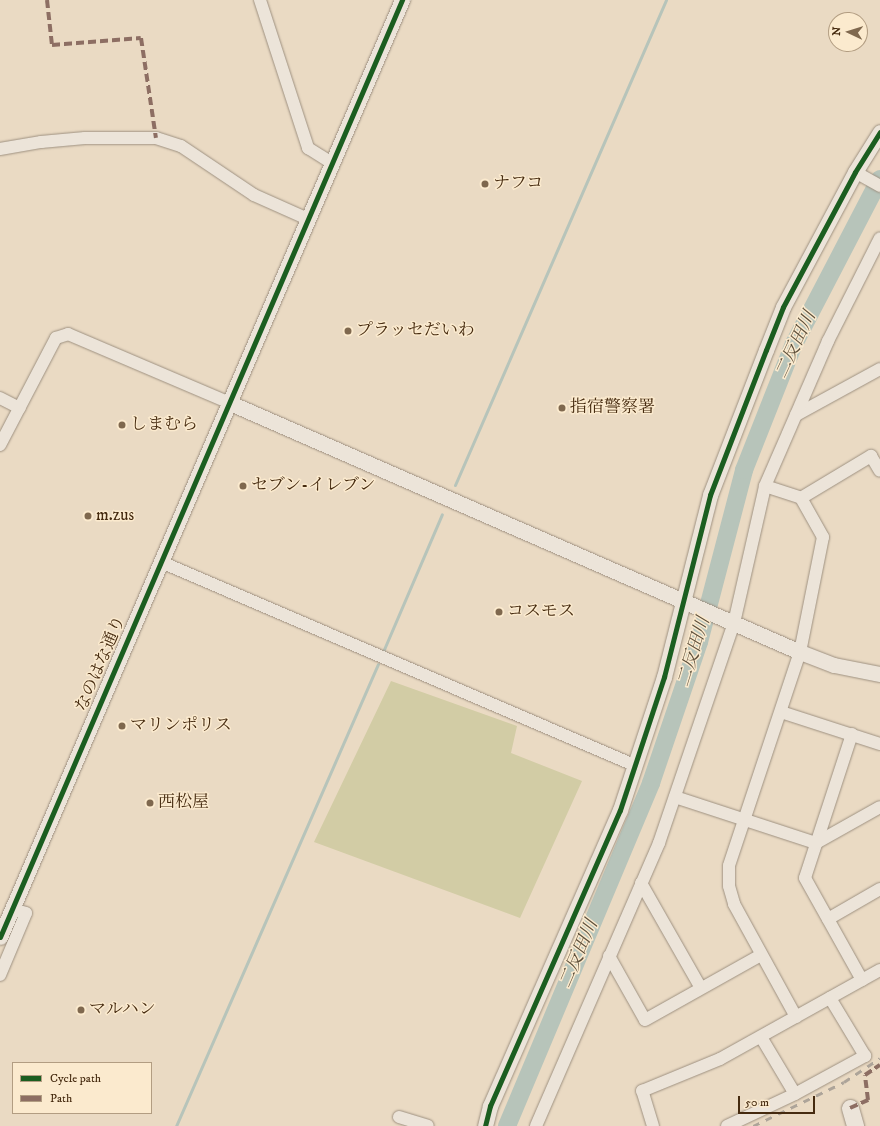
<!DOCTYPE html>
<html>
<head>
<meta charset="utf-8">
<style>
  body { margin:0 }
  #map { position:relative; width:880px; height:1126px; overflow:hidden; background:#eadac3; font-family:"IM FELL DW Pica","Noto Serif JP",serif }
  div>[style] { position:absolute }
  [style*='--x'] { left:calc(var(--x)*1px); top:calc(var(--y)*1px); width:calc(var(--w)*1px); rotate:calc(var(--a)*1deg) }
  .green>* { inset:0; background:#d2cca5 }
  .stream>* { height:3px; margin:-1.5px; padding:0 1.5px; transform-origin:1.5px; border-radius:1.5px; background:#b7c4ba }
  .river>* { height:18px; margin:-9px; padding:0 9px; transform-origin:9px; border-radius:9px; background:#b7c4ba }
  .roads { filter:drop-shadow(0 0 1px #9e9181) drop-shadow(0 0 1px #9e9181) }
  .minor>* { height:12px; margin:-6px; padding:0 6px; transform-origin:6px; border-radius:6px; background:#ece4d9 }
  .tertiary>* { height:15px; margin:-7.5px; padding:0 7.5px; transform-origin:7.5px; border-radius:7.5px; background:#ece4d9 }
  .secondary>* { height:17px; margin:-8.5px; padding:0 8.5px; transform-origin:8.5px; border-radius:8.5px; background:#ece4d9 }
  .rail>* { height:3px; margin-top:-1.5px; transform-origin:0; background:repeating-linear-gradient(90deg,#ada499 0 7px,transparent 0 14px) }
  .quiet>* { height:4px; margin-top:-2px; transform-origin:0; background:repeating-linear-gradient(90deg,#8d6e63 0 8px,transparent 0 12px) }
  .cycleway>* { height:5px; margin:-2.5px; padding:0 2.5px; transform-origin:2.5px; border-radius:2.5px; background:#1b5e20 }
  .dots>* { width:11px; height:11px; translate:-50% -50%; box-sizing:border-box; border:2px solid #fbeace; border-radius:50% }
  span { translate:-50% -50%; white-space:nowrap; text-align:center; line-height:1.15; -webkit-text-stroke:3px #fbeace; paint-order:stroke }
  .poi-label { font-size:17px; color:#452a0f }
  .left { translate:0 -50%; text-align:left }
  .street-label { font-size:17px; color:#452a0f }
  .water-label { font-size:18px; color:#5c4e39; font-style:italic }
  .legend { position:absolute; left:12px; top:1062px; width:140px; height:52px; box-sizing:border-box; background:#fbeace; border:1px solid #b29d82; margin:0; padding:5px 7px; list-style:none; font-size:12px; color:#452a0f }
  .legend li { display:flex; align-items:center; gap:8px; height:20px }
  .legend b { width:20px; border:1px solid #b29d82 }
  .north { position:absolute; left:828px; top:12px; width:40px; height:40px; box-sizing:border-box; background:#fbeace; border:1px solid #b29d82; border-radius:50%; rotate:274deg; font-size:11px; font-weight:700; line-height:16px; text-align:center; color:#452a0f }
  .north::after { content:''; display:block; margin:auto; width:14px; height:18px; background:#7f684e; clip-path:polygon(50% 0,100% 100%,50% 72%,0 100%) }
  .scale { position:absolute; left:738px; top:1096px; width:77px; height:18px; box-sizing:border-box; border:2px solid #452a0f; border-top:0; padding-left:5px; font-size:12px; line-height:14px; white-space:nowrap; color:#452a0f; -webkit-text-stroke:3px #fbeace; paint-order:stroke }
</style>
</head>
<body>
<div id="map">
  <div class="green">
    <div style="clip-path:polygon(391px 681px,517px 726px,511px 753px,582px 781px,520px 918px,314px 842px)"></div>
  </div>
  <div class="stream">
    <div style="--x:455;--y:485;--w:529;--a:-66.49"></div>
    <div style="--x:382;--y:654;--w:152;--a:-66.8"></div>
    <div style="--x:176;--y:1126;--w:504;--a:-66.38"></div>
  </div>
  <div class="river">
    <div style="--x:507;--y:1126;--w:372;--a:-67.2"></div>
    <div style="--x:651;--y:783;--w:149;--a:-71.2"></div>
    <div style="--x:699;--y:642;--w:178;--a:-75.3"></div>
    <div style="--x:744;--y:470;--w:136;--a:-68.4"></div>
    <div style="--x:794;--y:344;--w:186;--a:-62.5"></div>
  </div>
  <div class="roads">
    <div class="minor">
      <div style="--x:260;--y:0;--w:156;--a:72"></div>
      <div style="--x:308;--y:148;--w:28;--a:32"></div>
      <div style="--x:0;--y:149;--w:42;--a:-9.7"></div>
      <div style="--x:41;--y:142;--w:44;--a:-5.2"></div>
      <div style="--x:85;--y:138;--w:71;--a:0"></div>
      <div style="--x:156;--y:138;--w:26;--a:18"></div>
      <div style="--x:181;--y:146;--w:88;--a:33.9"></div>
      <div style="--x:254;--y:195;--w:59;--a:24"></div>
      <div style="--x:855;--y:172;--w:29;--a:29"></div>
      <div style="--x:0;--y:398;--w:22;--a:27"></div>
      <div style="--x:796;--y:415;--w:96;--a:-28.7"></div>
      <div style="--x:0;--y:445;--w:121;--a:-62.4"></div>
      <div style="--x:56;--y:338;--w:13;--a:-18"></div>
      <div style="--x:68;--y:334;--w:176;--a:23.1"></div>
      <div style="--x:765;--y:486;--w:38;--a:18"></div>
      <div style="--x:801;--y:498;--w:45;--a:60.6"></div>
      <div style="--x:823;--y:537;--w:117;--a:101.3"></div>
      <div style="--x:800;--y:652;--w:225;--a:108.4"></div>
      <div style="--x:729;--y:866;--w:20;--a:90"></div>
      <div style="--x:729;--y:886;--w:19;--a:74"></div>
      <div style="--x:734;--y:904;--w:129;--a:61.2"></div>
      <div style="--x:801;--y:498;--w:82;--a:-31"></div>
      <div style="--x:871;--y:456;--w:17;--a:59"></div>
      <div style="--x:161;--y:562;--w:515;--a:23.23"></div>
      <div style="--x:781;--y:712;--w:104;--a:17.9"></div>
      <div style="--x:852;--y:734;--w:151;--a:108.1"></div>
      <div style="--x:805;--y:878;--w:117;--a:60.8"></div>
      <div style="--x:675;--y:797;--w:148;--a:18.1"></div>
      <div style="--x:816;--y:843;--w:73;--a:-29.4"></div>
      <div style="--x:641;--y:883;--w:121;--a:60.3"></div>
      <div style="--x:828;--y:919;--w:60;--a:-30"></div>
      <div style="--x:609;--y:956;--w:73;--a:60.6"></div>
      <div style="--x:645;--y:1020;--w:133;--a:-29.3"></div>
      <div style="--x:0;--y:975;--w:67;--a:-67.2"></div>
      <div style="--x:26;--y:913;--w:15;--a:-164"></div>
      <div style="--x:761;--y:1037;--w:66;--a:59.2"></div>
      <div style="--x:399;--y:1117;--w:30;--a:17"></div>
      <div style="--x:536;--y:1126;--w:309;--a:-66.5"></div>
      <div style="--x:659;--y:843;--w:232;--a:-71.2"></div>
      <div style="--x:734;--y:623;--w:140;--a:-77.2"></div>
      <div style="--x:765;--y:486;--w:158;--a:-66.5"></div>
      <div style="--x:828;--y:341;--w:115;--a:-63.2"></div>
      <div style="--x:653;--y:1126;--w:37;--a:-107"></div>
      <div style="--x:642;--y:1091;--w:84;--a:-22.3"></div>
      <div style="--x:720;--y:1059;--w:183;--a:-29.1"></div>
      <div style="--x:727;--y:1126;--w:75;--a:-25.2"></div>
      <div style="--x:795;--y:1094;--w:80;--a:-28.5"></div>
      <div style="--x:865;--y:1056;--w:68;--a:-121.1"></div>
    </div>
    <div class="tertiary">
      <div style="--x:230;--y:403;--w:622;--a:23.6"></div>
      <div style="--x:800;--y:652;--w:36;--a:21"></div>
      <div style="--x:834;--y:665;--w:47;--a:11.1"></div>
      <div style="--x:0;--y:937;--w:1020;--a:-66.78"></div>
      <div style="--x:485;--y:1126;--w:21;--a:-76"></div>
      <div style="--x:490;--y:1106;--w:323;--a:-66.3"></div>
      <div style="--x:620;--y:810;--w:140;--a:-71.7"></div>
      <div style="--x:664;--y:677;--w:188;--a:-75.8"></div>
      <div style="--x:710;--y:495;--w:155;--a:-68.9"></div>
      <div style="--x:766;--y:350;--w:46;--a:-68.4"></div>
      <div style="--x:783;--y:307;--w:153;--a:-61.9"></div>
      <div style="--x:855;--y:172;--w:47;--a:-58"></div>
    </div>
    <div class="secondary">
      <div style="--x:850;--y:1108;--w:19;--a:74"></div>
    </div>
  </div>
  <div class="rail">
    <div style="--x:753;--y:1126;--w:101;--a:-25.8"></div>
    <div style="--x:844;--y:1082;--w:43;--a:-33.7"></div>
  </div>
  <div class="quiet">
    <div style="--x:47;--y:0;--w:45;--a:83.7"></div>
    <div style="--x:52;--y:45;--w:89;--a:-4.5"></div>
    <div style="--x:141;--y:38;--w:101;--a:81.5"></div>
    <div style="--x:850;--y:1108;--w:20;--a:-24"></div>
    <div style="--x:868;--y:1100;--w:25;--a:-97"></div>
    <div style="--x:865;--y:1075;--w:18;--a:-34"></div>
  </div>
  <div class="cycleway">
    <div style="--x:0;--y:937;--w:1020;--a:-66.78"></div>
    <div style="--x:485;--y:1126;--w:21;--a:-76"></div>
    <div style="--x:490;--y:1106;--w:323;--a:-66.3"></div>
    <div style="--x:620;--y:810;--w:140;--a:-71.7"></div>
    <div style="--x:664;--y:677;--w:188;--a:-75.8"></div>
    <div style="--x:710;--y:495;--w:155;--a:-68.9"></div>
    <div style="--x:766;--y:350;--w:46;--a:-68.4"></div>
    <div style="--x:783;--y:307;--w:153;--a:-61.9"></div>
    <div style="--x:855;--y:172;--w:47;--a:-58"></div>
  </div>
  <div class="dots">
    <div style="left:485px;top:184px;background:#7f684e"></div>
    <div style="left:348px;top:331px;background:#7f684e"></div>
    <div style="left:562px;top:408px;background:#7f684e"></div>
    <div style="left:122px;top:425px;background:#7f684e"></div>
    <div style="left:243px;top:486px;background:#7f684e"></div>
    <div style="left:88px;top:516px;background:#7f684e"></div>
    <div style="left:499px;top:612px;background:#7f684e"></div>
    <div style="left:122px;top:726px;background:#7f684e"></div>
    <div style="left:150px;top:803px;background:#7f684e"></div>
    <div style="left:81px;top:1010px;background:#7f684e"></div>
  </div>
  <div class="poi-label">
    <span class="left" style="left:493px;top:184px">ナフコ</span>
    <span class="left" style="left:356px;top:331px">プラッセだいわ</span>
    <span class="left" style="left:570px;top:408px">指宿警察署</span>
    <span class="left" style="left:130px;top:425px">しまむら</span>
    <span class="left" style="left:251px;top:486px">セブン-イレブン</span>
    <span class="left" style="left:96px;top:516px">m.zus</span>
    <span class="left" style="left:507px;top:612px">コスモス</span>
    <span class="left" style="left:130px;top:726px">マリンポリス</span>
    <span class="left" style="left:158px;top:803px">西松屋</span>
    <span class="left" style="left:89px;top:1010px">マルハン</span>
  </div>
  <div class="street-label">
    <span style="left:101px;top:664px;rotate:-67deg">なのはな通り</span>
  </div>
  <div class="water-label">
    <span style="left:796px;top:345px;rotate:-65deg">二反田川</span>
    <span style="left:694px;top:652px;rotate:-73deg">二反田川</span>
    <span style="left:579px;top:954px;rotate:-67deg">二反田川</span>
  </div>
  <ul class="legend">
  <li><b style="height:5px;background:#1b5e20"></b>Cycle path</li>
  <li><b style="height:5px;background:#8d6e63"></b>Path</li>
  </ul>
  <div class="north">N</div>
  <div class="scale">50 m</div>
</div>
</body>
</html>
